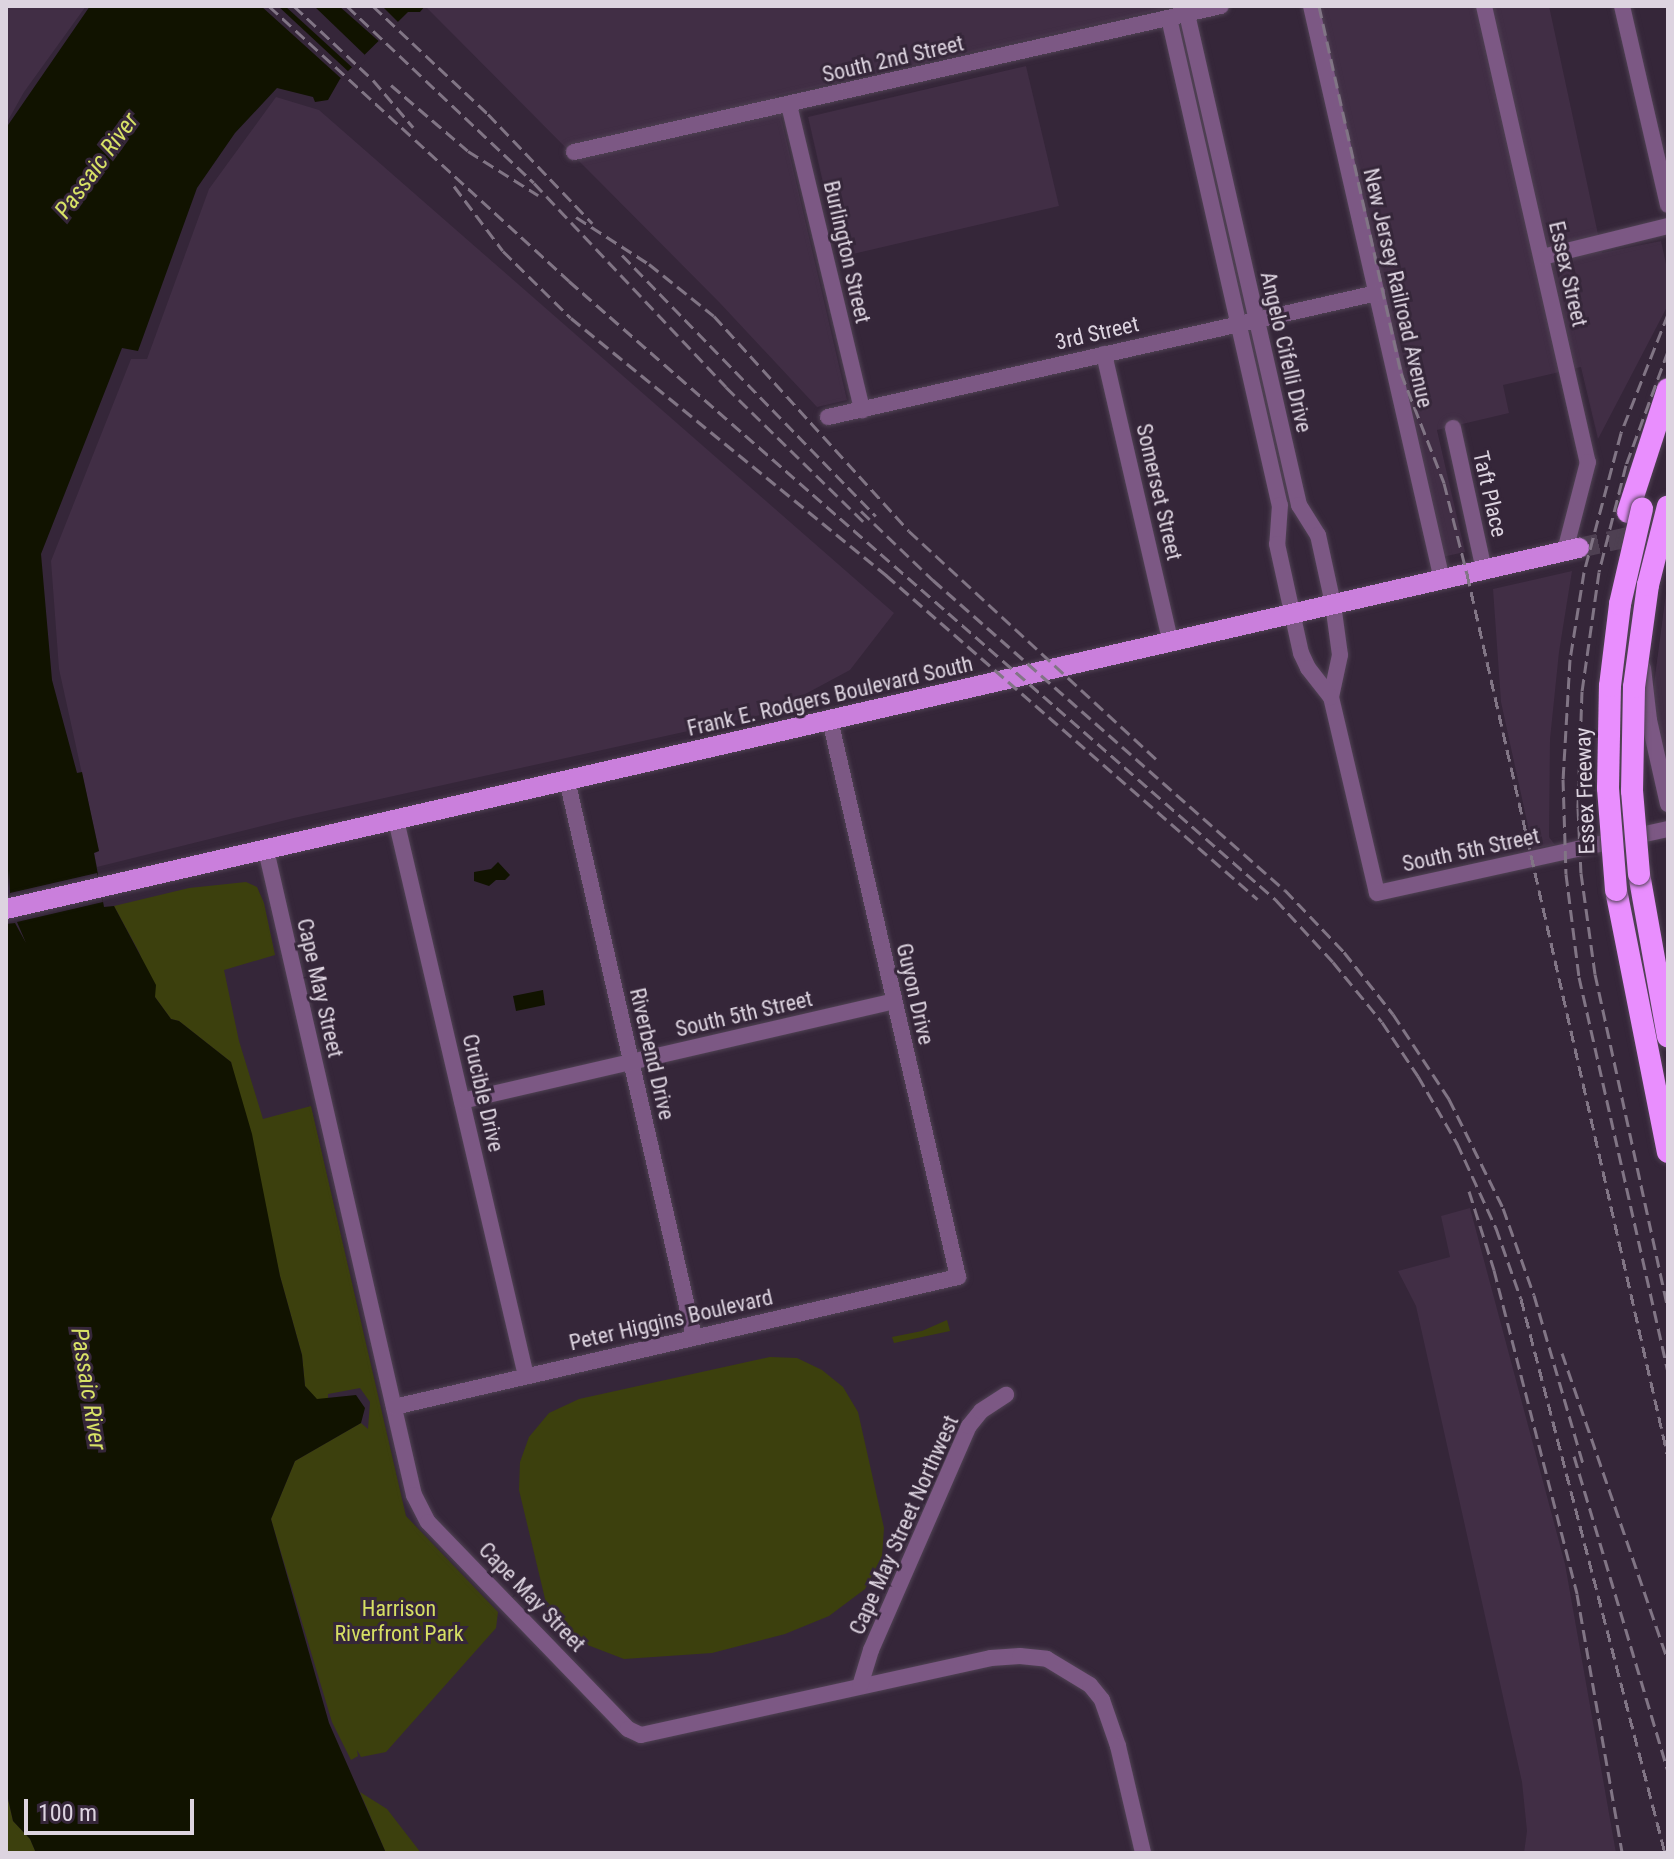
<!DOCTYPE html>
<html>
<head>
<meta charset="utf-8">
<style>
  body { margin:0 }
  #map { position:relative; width:1674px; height:1859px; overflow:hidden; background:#352639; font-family:"Roboto Condensed",sans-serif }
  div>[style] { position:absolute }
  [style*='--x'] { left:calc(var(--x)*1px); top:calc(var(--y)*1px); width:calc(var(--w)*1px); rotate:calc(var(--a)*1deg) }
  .built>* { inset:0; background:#412e45 }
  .green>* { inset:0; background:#3c400d }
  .water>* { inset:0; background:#111300 }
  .pier>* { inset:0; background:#352639 }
  .major-tunnel>* { height:20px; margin-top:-10px; transform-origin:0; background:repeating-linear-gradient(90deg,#4e4052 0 20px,transparent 0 30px) }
  .roads { filter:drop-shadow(0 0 2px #504254) drop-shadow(0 0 2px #504254) }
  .minor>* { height:16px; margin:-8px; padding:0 8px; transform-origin:8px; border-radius:8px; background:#7c5884 }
  .major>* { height:20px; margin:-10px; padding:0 10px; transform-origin:10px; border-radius:10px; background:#ca7fdc }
  .highway>* { height:22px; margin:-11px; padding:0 11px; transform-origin:11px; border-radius:11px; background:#e98efe }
  .rail>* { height:3px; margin-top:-1.5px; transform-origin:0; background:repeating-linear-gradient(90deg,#817585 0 12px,transparent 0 18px) }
  .bridges { filter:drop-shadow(0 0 2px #504254) drop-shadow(0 0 2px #504254) }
  .highway-bridge>* { height:22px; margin:-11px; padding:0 11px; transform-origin:11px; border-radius:11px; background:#e98efe }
  span { translate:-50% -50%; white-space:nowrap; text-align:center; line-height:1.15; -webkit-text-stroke:6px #352639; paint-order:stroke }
  .street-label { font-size:22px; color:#ddd4e0 }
  .park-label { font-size:22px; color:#d6df63 }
  .water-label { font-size:24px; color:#d8e266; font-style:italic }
  .frame { position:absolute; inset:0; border:8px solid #ddd4e0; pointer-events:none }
  .scale { position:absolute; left:24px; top:1799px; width:170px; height:36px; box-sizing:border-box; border:4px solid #ddd4e0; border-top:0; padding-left:10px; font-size:24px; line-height:28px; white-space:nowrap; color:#ddd4e0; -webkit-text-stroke:6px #352639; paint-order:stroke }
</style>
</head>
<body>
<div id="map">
  <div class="built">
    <div style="clip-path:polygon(6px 6px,86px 6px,24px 92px,6px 124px)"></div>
    <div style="clip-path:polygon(425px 6px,1177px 6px,776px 96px,847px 400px,817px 407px,719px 302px)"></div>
    <div style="clip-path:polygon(1314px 6px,1549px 6px,1602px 253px,1661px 241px,1668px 273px,1668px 305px,1598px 439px,1581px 367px,1503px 385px,1509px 413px,1437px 430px,1465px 552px,1442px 557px)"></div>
    <div style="clip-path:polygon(1026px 66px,1059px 206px,840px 257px,808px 117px)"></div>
    <div style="clip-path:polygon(276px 97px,319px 110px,894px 613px,850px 670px,770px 713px,294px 818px,97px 867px,94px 853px,99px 851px,59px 669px,51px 561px,131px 359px,147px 359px,209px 189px)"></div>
    <div style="clip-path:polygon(1572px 571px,1559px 652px,1550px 739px,1549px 837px,1555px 845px,1533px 849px,1501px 702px,1493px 589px)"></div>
    <div style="clip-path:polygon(1668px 578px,1668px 783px,1651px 707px)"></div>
    <div style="clip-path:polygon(1470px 1208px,1565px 1564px,1616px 1853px,1524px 1853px,1527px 1831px,1522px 1782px,1416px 1306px,1398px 1271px,1450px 1257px,1441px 1216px)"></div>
  </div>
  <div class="green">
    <div style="clip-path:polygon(246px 882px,257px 887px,264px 903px,275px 955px,224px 970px,239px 1041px,263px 1119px,311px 1106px,406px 1516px,498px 1612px,496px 1628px,386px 1752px,361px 1757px,357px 1750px,358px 1756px,351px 1760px,332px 1722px,271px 1519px,295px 1461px,361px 1423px,368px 1429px,370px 1402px,360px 1388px,328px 1394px,328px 1400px,316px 1399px,305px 1386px,302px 1355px,280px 1276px,231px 1062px,179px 1021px,171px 1019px,155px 997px,139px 952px,114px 906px,189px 888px)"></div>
    <div style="clip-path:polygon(947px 1320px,950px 1331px,894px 1343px,892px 1337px,922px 1331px)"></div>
    <div style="clip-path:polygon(770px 1357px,797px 1358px,822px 1370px,843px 1387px,858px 1412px,884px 1528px,882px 1556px,865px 1589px,829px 1616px,785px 1634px,712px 1653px,624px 1659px,572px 1639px,547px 1607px,519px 1490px,520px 1462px,529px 1437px,549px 1413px,579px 1399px)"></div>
    <div style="clip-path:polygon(6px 1790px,13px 1821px,30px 1839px,36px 1853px,6px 1853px)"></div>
    <div style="clip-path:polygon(360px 1792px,387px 1809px,421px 1853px,386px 1853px)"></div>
  </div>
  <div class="water">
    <div style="clip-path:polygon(90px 6px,425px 6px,420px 12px,408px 12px,340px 79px,328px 100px,315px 102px,313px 97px,277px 88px,235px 133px,197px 188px,138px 351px,122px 348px,41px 554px,52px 680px,77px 773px,82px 772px,99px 851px,94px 853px,104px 907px,114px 906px,156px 985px,155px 997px,171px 1019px,179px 1021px,231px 1062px,252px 1134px,280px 1276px,302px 1355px,305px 1386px,317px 1399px,356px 1395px,365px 1408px,361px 1423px,295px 1461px,271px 1519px,329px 1723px,386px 1853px,36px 1853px,30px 1839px,13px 1821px,6px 1790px,6px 128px)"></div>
    <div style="clip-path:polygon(498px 862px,510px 875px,505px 880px,496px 880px,489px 886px,474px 881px,474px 872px,491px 869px)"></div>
    <div style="clip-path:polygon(543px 990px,545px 1005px,516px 1011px,513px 996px)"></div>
  </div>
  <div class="pier">
    <div style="clip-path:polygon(261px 6px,278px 6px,351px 74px,344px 81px)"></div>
    <div style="clip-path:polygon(285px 6px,314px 6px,368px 58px,355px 70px)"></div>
    <div style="clip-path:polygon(339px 6px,382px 6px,401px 25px,382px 44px)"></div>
    <div style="clip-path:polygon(9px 870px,10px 893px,97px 873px,103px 902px,17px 922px,26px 943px,15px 923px,6px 924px)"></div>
  </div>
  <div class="major-tunnel">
    <div style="--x:1579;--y:548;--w:69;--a:-12.6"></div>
  </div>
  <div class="roads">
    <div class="minor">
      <div style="--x:1311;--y:6;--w:589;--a:77.14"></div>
      <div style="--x:1484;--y:6;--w:468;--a:77.2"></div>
      <div style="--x:1588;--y:462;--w:92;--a:104.5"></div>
      <div style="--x:1622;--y:6;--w:204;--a:77"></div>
      <div style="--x:1187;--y:14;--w:504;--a:77.15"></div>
      <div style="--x:1299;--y:505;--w:36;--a:58"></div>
      <div style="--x:1318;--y:535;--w:71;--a:77.7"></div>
      <div style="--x:1333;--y:604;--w:51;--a:82.2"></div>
      <div style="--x:1340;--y:655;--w:43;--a:102.1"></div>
      <div style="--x:1331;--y:697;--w:201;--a:76.8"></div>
      <div style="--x:1377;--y:893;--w:298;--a:-12.4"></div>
      <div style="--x:1169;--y:18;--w:499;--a:77.2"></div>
      <div style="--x:1280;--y:505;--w:39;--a:94"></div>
      <div style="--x:1277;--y:544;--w:112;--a:77.6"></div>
      <div style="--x:1301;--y:653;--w:17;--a:65"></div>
      <div style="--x:1308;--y:668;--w:37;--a:52"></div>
      <div style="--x:789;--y:105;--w:314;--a:76.5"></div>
      <div style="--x:574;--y:152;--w:663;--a:-12.72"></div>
      <div style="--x:1542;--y:257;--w:130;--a:-13.8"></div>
      <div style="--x:1104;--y:354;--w:294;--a:77"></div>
      <div style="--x:828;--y:417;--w:563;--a:-12.73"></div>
      <div style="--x:1453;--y:428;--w:145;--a:77.7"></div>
      <div style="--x:1643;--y:668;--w:52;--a:83.4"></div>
      <div style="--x:1649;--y:720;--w:86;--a:77.3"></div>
      <div style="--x:567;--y:780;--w:571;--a:77.16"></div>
      <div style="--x:396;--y:820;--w:571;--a:76.84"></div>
      <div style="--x:266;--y:850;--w:662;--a:77.08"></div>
      <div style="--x:414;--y:1495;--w:30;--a:63"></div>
      <div style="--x:428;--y:1522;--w:288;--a:46"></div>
      <div style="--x:628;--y:1729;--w:14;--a:25"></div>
      <div style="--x:641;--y:1735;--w:358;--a:-12.4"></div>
      <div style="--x:991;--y:1658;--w:29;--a:-4"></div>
      <div style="--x:1020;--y:1656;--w:27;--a:6"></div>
      <div style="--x:1047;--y:1659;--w:50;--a:31.2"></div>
      <div style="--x:1090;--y:1685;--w:19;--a:51"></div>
      <div style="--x:1102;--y:1700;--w:49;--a:70.8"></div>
      <div style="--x:1118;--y:1746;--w:110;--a:76.8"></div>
      <div style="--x:462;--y:1101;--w:443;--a:-13"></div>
      <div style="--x:394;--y:1407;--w:579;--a:-12.98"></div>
      <div style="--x:958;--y:1277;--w:572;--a:-102.94"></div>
      <div style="--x:860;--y:1686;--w:38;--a:-73"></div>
      <div style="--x:871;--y:1650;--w:244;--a:-66.4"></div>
      <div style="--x:969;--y:1426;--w:19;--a:-51"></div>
      <div style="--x:981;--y:1411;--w:30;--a:-33"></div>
    </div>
    <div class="major">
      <div style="--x:6;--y:909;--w:1614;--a:-12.93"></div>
    </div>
    <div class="highway">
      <div style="--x:1628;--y:512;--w:129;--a:-72"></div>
      <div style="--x:1639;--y:874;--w:165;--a:79.9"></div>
      <div style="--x:1616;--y:890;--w:267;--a:78.8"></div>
    </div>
  </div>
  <div class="rail">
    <div style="--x:269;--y:6;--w:407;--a:42.5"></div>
    <div style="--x:569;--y:281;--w:940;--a:41.2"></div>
    <div style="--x:1276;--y:900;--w:84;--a:47.4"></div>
    <div style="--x:1333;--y:962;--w:77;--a:50.8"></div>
    <div style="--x:1382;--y:1022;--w:65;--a:56.3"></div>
    <div style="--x:1418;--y:1076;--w:78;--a:59.8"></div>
    <div style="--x:1457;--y:1143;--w:94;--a:65.4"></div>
    <div style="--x:1496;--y:1228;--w:75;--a:70.6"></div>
    <div style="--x:1521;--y:1299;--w:572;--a:75.43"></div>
    <div style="--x:294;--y:6;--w:108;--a:43.1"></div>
    <div style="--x:373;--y:80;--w:62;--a:49.6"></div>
    <div style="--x:347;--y:6;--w:257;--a:43.4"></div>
    <div style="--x:534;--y:183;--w:280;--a:46.7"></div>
    <div style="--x:726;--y:387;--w:194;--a:44.4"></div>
    <div style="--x:373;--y:6;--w:158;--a:43.2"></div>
    <div style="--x:488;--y:114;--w:151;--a:46.3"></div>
    <div style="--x:1319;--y:6;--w:376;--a:77.4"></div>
    <div style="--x:1401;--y:373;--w:118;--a:68.6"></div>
    <div style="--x:1444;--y:483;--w:94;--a:75.8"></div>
    <div style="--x:1467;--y:574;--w:906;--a:77.18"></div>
    <div style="--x:391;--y:85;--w:101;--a:40.6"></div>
    <div style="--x:468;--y:151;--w:83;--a:32.2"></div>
    <div style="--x:454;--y:186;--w:81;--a:53"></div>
    <div style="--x:503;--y:251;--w:95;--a:44.6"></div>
    <div style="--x:571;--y:318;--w:407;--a:39.2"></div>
    <div style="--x:886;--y:575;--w:493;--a:41.1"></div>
    <div style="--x:576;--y:217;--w:87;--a:32.8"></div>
    <div style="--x:649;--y:264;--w:83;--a:38.7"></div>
    <div style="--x:714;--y:316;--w:290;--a:47.8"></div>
    <div style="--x:909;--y:531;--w:339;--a:42.7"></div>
    <div style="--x:622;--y:255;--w:364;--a:45.8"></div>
    <div style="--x:1668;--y:314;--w:128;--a:111.6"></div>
    <div style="--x:1621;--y:433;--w:144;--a:104.9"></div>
    <div style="--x:1584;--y:572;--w:88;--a:99.1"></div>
    <div style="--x:1570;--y:659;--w:120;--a:93.3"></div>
    <div style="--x:1563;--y:779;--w:95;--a:88.2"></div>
    <div style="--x:1566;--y:874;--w:104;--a:82.8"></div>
    <div style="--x:1579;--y:977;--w:406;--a:77.3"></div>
    <div style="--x:1668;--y:351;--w:121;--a:110.2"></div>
    <div style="--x:1626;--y:465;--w:110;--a:104.2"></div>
    <div style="--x:1599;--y:572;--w:120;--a:98.1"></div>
    <div style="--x:1582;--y:691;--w:117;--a:92"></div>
    <div style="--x:1578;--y:808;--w:65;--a:87.4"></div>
    <div style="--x:1581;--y:873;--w:102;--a:82.1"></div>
    <div style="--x:1595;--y:974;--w:344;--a:77.7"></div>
    <div style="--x:861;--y:511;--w:100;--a:43.8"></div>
    <div style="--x:933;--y:580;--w:469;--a:41.4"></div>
    <div style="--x:1285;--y:890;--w:86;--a:46.4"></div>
    <div style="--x:1344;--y:952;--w:79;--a:51.7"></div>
    <div style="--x:1393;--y:1014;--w:102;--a:56.6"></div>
    <div style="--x:1449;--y:1099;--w:122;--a:63.6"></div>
    <div style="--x:1503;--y:1208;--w:92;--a:70.4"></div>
    <div style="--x:1534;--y:1295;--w:179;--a:73.8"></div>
    <div style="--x:1469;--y:1191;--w:83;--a:72.4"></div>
    <div style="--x:1494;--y:1270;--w:334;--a:75.6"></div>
    <div style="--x:1577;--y:1594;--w:263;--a:80.1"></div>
    <div style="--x:1562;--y:1353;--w:325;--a:71"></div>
    <div style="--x:1574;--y:1456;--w:329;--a:73.4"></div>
  </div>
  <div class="bridges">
    <div class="highway-bridge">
      <div style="--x:1639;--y:874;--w:83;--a:-94.8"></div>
      <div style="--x:1632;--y:791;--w:104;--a:-88.9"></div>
      <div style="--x:1634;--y:687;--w:103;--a:-82.2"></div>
      <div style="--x:1648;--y:585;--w:81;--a:-75.8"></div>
      <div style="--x:1616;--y:890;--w:102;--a:-94.5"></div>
      <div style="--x:1608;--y:788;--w:102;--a:-88.9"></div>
      <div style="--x:1610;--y:686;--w:83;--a:-83"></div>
      <div style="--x:1620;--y:604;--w:98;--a:-77"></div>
    </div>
  </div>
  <div class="street-label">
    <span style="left:893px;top:59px;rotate:-13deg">South 2nd Street</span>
    <span style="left:847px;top:252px;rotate:77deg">Burlington Street</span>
    <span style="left:1568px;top:274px;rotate:77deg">Essex Street</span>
    <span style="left:1398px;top:288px;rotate:77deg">New Jersey Railroad Avenue</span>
    <span style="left:1097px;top:333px;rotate:-13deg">3rd Street</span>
    <span style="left:1286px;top:352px;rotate:77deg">Angelo Cifelli Drive</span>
    <span style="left:1159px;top:492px;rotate:77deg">Somerset Street</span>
    <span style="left:1490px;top:494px;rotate:77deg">Taft Place</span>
    <span style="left:830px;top:696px;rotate:-13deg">Frank E. Rodgers Boulevard South</span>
    <span style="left:1585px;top:791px;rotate:-92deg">Essex Freeway</span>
    <span style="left:1471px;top:850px;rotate:-12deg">South 5th Street</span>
    <span style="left:320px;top:988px;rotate:77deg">Cape May Street</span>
    <span style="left:915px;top:994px;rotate:77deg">Guyon Drive</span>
    <span style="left:744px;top:1014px;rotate:-13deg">South 5th Street</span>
    <span style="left:652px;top:1054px;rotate:77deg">Riverbend Drive</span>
    <span style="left:483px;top:1093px;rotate:77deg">Crucible Drive</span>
    <span style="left:671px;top:1320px;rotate:-13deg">Peter Higgins Boulevard</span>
    <span style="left:904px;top:1525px;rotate:-66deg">Cape May Street Northwest</span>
    <span style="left:532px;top:1597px;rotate:46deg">Cape May Street</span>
  </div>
  <div class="park-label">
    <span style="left:399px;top:1621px">Harrison<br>Riverfront Park</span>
  </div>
  <div class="water-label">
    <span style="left:97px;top:166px;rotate:-54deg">Passaic River</span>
    <span style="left:88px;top:1389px;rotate:81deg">Passaic River</span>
  </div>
  <div class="frame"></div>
  <div class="scale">100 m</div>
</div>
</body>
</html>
